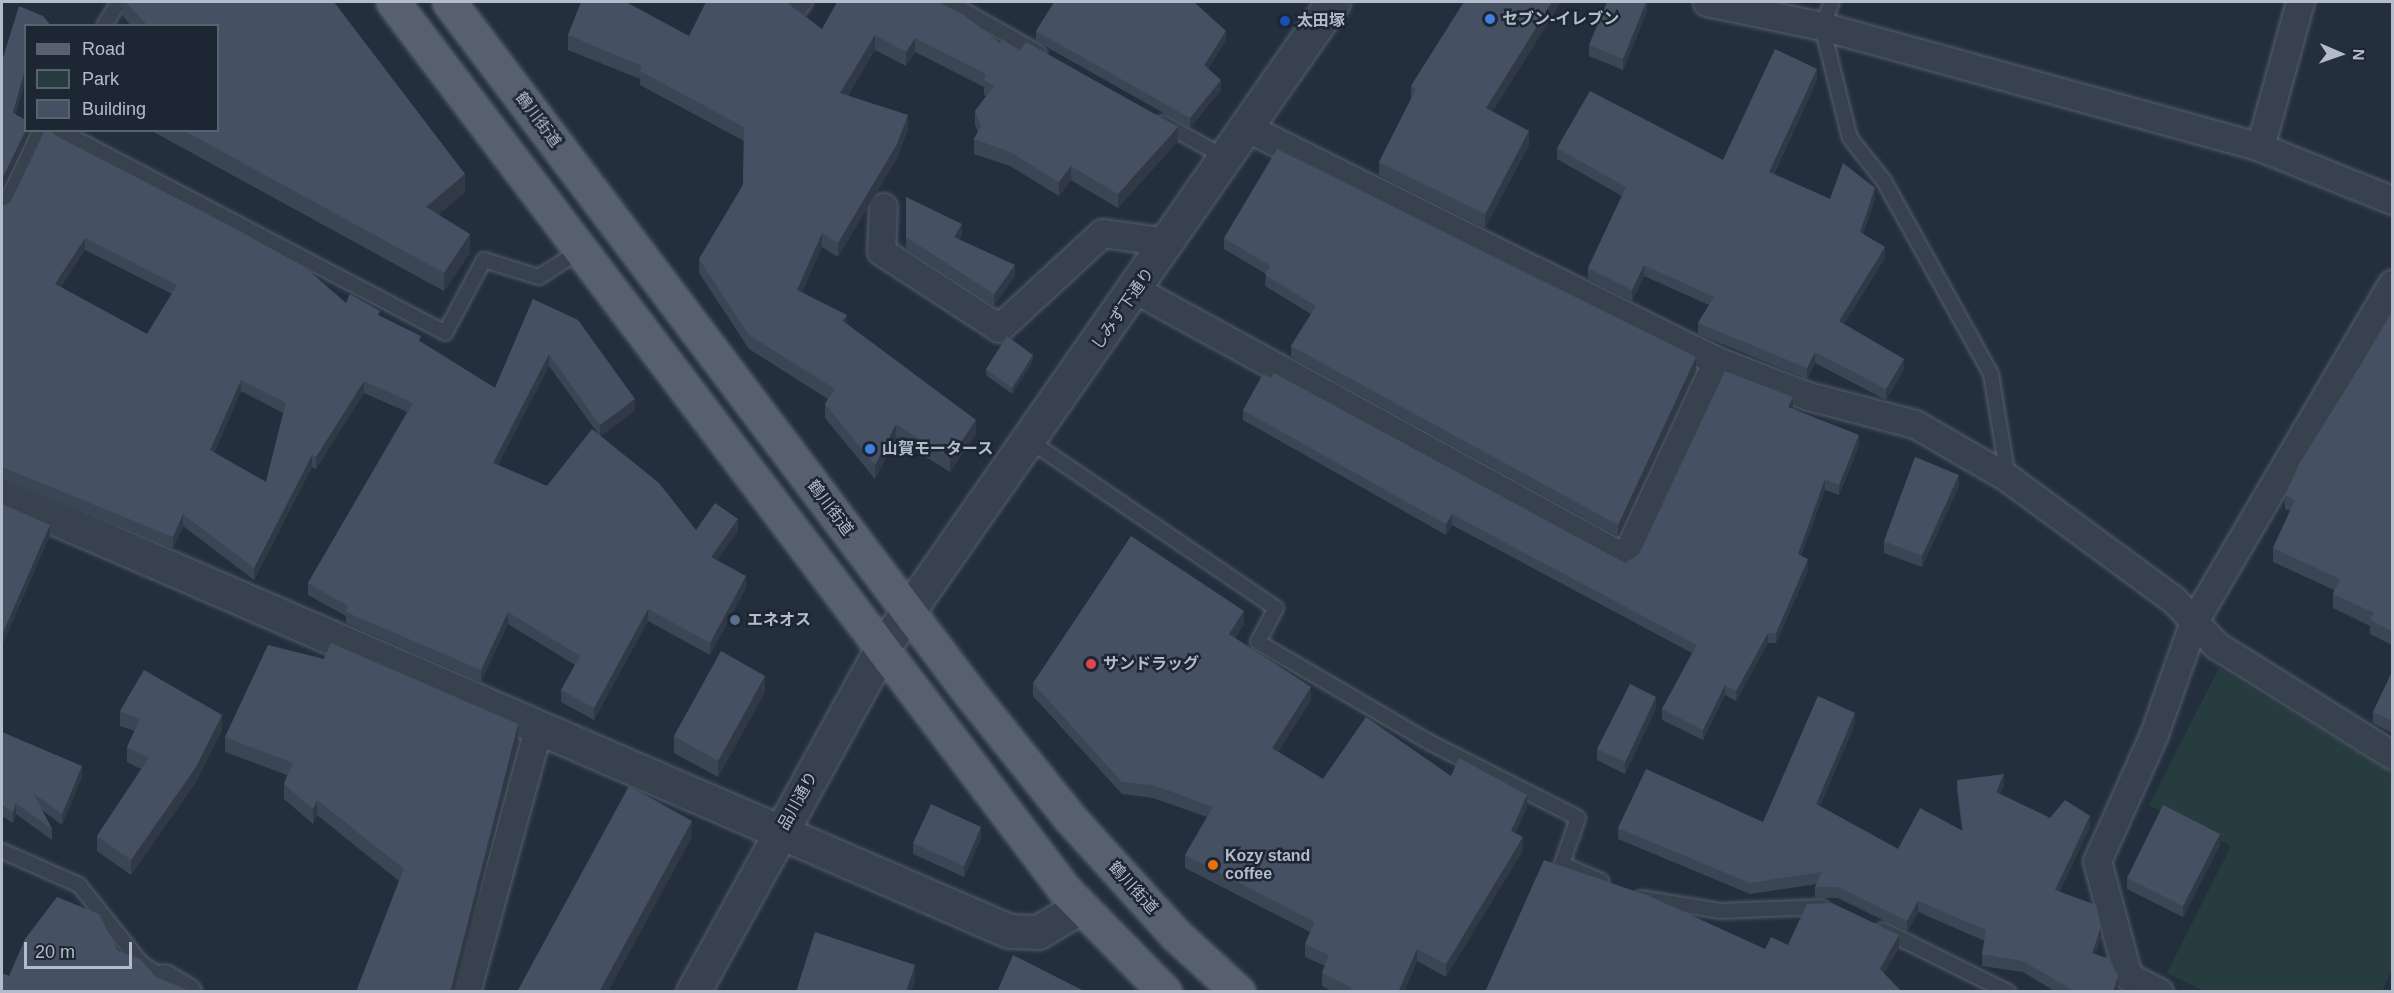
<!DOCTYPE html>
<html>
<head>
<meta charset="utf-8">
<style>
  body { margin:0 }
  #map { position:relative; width:2394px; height:993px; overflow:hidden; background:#242f3e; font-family:Helvetica,"Noto Sans JP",sans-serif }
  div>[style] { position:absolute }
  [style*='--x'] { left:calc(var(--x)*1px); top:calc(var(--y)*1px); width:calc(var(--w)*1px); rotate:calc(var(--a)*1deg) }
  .green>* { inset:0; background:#263c3f }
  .roads { filter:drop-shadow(0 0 2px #565f6c) drop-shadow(0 0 2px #565f6c) }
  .service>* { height:14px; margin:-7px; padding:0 7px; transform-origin:7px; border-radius:7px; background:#38414e }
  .minor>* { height:27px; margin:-13.5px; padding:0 13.5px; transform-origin:13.5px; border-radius:13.5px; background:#38414e }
  .tertiary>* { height:33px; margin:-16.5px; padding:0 16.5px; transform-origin:16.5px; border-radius:16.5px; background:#38414e }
  .primary>* { height:33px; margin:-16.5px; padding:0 16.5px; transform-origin:16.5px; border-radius:16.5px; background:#56606e }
  .wall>* { inset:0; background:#3b4654 }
  .shaded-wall>* { inset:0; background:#303945 }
  .building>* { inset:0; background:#455162 }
  .dots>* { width:16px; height:16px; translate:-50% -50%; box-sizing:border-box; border:3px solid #1d2633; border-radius:50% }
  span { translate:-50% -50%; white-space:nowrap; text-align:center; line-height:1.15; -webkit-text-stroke:5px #1d2633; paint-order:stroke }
  .poi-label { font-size:16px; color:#b4bcc9; font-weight:700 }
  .left { translate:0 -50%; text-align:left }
  .street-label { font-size:16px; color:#b4bcc9 }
  .frame { position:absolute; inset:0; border:3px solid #b4bcc9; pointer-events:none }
  .legend { position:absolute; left:24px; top:24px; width:195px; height:108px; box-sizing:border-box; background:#1d2633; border:2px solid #59626f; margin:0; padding:8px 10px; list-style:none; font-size:18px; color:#b4bcc9 }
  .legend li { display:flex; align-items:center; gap:12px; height:30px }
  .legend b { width:30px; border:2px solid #59626f }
  .north { position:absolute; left:2310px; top:24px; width:60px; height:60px; -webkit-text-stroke:4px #1d2633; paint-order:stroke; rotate:92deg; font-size:16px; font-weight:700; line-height:24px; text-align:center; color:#b4bcc9 }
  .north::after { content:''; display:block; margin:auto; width:21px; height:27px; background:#b4bcc9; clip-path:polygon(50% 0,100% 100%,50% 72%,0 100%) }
  .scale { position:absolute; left:24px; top:942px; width:108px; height:27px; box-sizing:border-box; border:3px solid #b4bcc9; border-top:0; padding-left:8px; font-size:18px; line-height:21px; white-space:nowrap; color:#b4bcc9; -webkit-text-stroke:4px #1d2633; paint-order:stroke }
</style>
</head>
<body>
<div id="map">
  <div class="green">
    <div style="clip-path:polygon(2219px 668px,2392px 773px,2392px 969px,2382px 991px,2204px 991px,2167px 973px,2231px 846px,2149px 805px)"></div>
  </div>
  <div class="roads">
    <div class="service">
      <div style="--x:783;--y:2;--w:18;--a:27"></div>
      <div style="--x:799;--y:10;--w:10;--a:-53"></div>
      <div style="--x:949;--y:2;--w:103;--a:29.5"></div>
      <div style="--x:1832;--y:2;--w:26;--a:113"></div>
      <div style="--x:1822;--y:26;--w:115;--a:76"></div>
      <div style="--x:1850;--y:138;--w:55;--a:51.7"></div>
      <div style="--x:1884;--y:181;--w:221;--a:61"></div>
      <div style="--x:1991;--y:374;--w:105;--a:80.7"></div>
      <div style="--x:104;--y:26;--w:28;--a:-58"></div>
      <div style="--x:1163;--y:123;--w:70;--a:29.1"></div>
      <div style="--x:59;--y:130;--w:436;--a:27.7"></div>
      <div style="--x:445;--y:333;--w:83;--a:-61.9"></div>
      <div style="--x:484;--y:260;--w:58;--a:17.2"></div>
      <div style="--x:539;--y:277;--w:46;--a:-32.7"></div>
      <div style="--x:2;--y:211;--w:90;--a:-64.3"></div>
      <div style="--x:1030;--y:441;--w:297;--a:34.2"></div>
      <div style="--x:1276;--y:608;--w:38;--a:118"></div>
      <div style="--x:1258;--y:642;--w:198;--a:30.3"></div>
      <div style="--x:1429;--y:742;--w:167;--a:27"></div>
      <div style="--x:1578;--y:818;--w:49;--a:109.2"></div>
      <div style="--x:1562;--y:864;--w:43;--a:23.6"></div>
      <div style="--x:2;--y:851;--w:84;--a:23.8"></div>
      <div style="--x:79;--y:885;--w:100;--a:51.5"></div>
      <div style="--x:141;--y:963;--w:27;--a:33"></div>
      <div style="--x:1641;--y:898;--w:80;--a:9.3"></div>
      <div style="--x:1720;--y:911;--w:102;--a:-2.2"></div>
      <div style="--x:1883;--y:930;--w:140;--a:26.4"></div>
    </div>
    <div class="minor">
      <div style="--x:1707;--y:2;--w:117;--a:11.8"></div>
      <div style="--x:1822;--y:26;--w:454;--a:15.4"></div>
      <div style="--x:2260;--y:147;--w:142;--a:21.9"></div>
      <div style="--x:1246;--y:127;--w:526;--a:26.42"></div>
      <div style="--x:1717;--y:361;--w:97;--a:21"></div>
      <div style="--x:1808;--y:396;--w:111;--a:14.7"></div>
      <div style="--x:1915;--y:424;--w:108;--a:30.1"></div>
      <div style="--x:2008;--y:478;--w:205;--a:36.3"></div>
      <div style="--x:2173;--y:599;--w:63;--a:46.9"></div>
      <div style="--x:2216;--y:645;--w:208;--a:32"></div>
      <div style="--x:2260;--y:147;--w:150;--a:-74.6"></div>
      <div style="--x:883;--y:207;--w:44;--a:92.6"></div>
      <div style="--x:881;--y:251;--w:141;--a:33.1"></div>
      <div style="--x:999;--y:328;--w:140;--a:-42.7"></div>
      <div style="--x:1102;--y:233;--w:68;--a:7.7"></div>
      <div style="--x:1136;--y:290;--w:558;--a:28.73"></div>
      <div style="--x:1625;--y:558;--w:217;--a:-65"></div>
      <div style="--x:164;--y:978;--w:27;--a:31"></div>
      <div style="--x:466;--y:992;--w:276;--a:-74.7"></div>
      <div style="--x:2159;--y:992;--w:35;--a:-153"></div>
      <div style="--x:2128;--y:976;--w:119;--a:-105.1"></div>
      <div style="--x:2097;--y:861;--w:139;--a:-65.8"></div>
      <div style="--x:2154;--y:734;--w:120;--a:-70.5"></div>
      <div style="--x:2194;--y:621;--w:391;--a:-59.6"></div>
    </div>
    <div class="tertiary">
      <div style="--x:2;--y:495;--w:1097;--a:23.41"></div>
      <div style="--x:1009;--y:931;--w:29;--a:2"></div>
      <div style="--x:1038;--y:932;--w:49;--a:-30.8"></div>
      <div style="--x:693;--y:992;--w:390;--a:-61.2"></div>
      <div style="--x:881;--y:650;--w:790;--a:-55.1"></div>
    </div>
    <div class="primary">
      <div style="--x:393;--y:2;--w:1112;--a:52.89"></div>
      <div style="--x:1064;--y:889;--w:144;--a:45.6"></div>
      <div style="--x:449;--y:2;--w:864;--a:53"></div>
      <div style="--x:969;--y:692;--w:160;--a:51.3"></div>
      <div style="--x:1069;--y:817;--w:158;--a:47.8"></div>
      <div style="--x:1175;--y:934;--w:86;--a:42.6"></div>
    </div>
  </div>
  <div class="wall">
    <div style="clip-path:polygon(122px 2px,334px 2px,465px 192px,438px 215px,470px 253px,444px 291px,150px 130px,218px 130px,218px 26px,131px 26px,122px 15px)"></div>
    <div style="clip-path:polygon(1464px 2px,1561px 2px,1492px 112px,1529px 145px,1485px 228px,1379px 175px,1379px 162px,1411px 99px,1411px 86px)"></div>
    <div style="clip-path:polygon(1647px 2px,1647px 11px,1623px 70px,1589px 56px,1589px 45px)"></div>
    <div style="clip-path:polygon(822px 29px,1000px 43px,1019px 52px,1178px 141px,1118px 208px,1071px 180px,1059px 196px,1010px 166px,974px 154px,974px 139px,978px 132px,975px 125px,975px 111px,986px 96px,984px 95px,984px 87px,915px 52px,906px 66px,875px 50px,848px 95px,908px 129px,897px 158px,838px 257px,822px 247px,802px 292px,847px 324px,976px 434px,950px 472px,896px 438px,875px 479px,825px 418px,825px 404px,828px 399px,749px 349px,699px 273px,699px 259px,743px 185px,744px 141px,640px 85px,640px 79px,568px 50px,568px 35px,689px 36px)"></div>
    <div style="clip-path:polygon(1036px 31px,1226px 41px,1208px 68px,1221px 90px,1190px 128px,1036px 41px)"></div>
    <div style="clip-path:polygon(1817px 80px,1774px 174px,1830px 199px,1875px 199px,1863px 234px,1885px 258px,1844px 324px,1904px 369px,1886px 400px,1815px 363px,1807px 379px,1698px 334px,1698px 323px,1709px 305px,1644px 276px,1632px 301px,1588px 279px,1588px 268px,1622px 196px,1557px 159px,1557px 148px,1723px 160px)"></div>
    <div style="clip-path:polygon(906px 197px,962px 235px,959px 240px,1015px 276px,994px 306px,906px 249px)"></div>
    <div style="clip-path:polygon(evenodd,2px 206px,346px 303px,380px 316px,495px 388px,533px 299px,635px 411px,601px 436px,696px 530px,738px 531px,717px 560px,746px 588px,710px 655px,648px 621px,594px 720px,561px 702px,561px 690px,575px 665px,508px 624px,481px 682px,346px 623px,346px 616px,308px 595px,308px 583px,407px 412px,364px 393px,316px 469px,312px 467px,254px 580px,183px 526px,173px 549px,2px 479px,2px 206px,85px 250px,172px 294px,147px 334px,61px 287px,85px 250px,2px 206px,549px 366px,599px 435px,547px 486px,498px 465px,549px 366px,2px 206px,241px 391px,283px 413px,266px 482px,214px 453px,241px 391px)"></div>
    <div style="clip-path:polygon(1224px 238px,1696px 368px,1618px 536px,1291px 357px,1291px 346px,1311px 314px,1265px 286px,1266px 274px,1224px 249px)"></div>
    <div style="clip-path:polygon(2392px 315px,2392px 645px,2370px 634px,2370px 626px,2333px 608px,2333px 594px,2334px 590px,2273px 562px,2273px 548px,2290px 511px,2285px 509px,2285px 495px)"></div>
    <div style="clip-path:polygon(1033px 361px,1012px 394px,986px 375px,986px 369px)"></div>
    <div style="clip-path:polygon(1793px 407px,1793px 408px,1859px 446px,1839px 495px,1825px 490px,1801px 556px,1808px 570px,1776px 643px,1768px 643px,1736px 701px,1725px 695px,1703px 740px,1662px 720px,1662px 709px,1692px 653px,1452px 525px,1446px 535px,1243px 420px,1243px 410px,1625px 563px,1639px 554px)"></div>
    <div style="clip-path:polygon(1959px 486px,1922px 567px,1884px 553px,1884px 541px)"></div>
    <div style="clip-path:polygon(1244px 624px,1235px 638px,1311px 700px,1278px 752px,1323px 779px,1451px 776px,1527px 807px,1515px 834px,1523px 850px,1446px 977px,1417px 961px,1404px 992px,1333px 992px,1322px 986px,1322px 973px,1325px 966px,1305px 957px,1305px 944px,1310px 932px,1185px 868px,1185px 855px,1207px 817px,1153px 798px,1122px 794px,1033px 696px,1033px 683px)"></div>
    <div style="clip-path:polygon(2392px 672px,2392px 733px,2373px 723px,2373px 712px)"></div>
    <div style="clip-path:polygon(765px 692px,718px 777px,674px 753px,674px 736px)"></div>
    <div style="clip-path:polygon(1656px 708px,1625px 774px,1597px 760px,1597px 749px)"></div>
    <div style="clip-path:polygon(120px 711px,222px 730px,196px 782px,131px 875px,97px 851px,97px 836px,141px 769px,127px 762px,127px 747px,135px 731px,120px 726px)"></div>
    <div style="clip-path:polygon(1855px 724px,1820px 806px,1898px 849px,1962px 830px,1957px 791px,1957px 780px,2004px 785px,2000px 794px,2050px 818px,2090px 827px,2060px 891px,2101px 938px,2095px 954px,2118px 987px,2116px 992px,2056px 992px,2023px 972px,1982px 966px,1982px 954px,1985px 941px,1918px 912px,1907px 932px,1838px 898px,1815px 898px,1815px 887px,1817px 884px,1750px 894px,1618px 839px,1618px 828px,1763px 822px)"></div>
    <div style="clip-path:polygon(2px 732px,82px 777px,62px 825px,42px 810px,52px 829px,52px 840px,16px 814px,13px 823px,2px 816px)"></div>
    <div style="clip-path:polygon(225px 737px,518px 739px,454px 992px,356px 992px,399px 881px,317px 815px,313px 824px,284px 799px,284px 784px,287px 775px,225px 752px)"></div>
    <div style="clip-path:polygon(981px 839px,964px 877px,913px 854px,913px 843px)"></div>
    <div style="clip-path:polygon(2220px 845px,2183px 917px,2127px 889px,2127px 878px)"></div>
  </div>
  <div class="shaded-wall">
    <div style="clip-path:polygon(1552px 2px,1561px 2px,1486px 122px,1486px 108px)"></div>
    <div style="clip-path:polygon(1646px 2px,1647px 11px,1623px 70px,1623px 59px)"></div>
    <div style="clip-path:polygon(1226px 31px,1226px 41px,1204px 75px,1204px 65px)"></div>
    <div style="clip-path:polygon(875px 35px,875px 50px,840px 107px,840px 93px)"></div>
    <div style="clip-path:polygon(915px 38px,915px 52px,906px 66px,906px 52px)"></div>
    <div style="clip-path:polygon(26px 66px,26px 78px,13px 125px,13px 113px)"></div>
    <div style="clip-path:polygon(1817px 69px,1817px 80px,1769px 183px,1769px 172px)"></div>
    <div style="clip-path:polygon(1221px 80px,1221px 90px,1190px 128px,1190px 118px)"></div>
    <div style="clip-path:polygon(908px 115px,908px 129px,897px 158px,838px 257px,838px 243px)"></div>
    <div style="clip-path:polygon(1178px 127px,1178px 141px,1118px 208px,1118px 194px)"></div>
    <div style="clip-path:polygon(26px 130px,29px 130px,29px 133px,2px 191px,2px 179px)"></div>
    <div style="clip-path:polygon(1529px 131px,1529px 145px,1485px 228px,1485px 214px)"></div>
    <div style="clip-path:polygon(1071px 166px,1071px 180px,1059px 196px,1059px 182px)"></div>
    <div style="clip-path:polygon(465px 174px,465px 192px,426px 225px,426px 207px)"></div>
    <div style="clip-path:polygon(1875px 188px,1875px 199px,1860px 243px,1860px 232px)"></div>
    <div style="clip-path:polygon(962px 224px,962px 235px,954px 249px,954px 237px)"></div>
    <div style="clip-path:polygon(822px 233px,822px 247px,797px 304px,797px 290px)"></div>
    <div style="clip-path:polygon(470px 234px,470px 253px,444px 291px,444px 273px)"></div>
    <div style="clip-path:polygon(85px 238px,85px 250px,55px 296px,55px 284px)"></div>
    <div style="clip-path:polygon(1885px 247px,1885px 258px,1839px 332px,1839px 321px)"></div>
    <div style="clip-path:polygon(1015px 265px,1015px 276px,994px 306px,994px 294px)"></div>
    <div style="clip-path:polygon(1644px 265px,1644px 276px,1632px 301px,1632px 290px)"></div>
    <div style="clip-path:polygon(847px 315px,847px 330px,843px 321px)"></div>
    <div style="clip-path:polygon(1815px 352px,1815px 363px,1807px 379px,1807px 368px)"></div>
    <div style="clip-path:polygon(549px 354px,549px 366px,493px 475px,493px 463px)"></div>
    <div style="clip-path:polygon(1033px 355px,1033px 361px,1012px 394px,1012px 388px)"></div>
    <div style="clip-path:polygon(1696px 357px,1696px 368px,1618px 536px,1618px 525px)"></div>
    <div style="clip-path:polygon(1904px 359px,1904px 369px,1886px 400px,1886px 389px)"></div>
    <div style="clip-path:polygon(241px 380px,241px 391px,210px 462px,210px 450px)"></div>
    <div style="clip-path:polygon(364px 381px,364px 393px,316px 469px,316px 457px)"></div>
    <div style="clip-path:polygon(1793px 397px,1793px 407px,1788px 417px,1788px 407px)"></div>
    <div style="clip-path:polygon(635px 399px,635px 411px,600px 437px,600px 425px)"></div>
    <div style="clip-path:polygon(976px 420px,976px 434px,950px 472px,950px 458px)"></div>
    <div style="clip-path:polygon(896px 424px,896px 438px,875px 479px,875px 465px)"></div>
    <div style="clip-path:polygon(1859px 435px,1859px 446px,1839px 495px,1839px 485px)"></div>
    <div style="clip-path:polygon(312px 455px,312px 467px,254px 580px,254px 568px)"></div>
    <div style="clip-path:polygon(1959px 475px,1959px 486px,1922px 567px,1922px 556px)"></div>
    <div style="clip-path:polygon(1825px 479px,1825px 490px,1798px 565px,1798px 554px)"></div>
    <div style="clip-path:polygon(183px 514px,183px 526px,173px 549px,173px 537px)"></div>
    <div style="clip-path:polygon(1452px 514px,1452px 525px,1446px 535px,1446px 524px)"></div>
    <div style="clip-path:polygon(738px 519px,738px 531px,711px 569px,711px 557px)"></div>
    <div style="clip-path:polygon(50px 525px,50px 536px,2px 646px,2px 635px)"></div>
    <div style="clip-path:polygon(1808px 559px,1808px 570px,1776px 643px,1776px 633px)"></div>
    <div style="clip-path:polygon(746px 576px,746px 588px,710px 655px,710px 643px)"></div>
    <div style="clip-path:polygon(648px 609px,648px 621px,594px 720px,594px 708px)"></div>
    <div style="clip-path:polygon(1244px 611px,1244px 624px,1229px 647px,1229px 634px)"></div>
    <div style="clip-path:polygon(508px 612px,508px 624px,481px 682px,481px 670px)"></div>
    <div style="clip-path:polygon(1768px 633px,1768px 643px,1736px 701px,1736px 691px)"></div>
    <div style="clip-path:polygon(765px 676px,765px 692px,718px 777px,718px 761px)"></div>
    <div style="clip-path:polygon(1725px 685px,1725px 695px,1703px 740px,1703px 730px)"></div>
    <div style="clip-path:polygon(1311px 687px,1311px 700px,1272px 761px,1272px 748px)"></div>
    <div style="clip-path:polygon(1656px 697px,1656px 708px,1625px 774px,1625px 762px)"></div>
    <div style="clip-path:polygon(1855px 713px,1855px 724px,1816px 815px,1816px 804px)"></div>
    <div style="clip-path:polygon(222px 715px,222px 730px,196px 782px,131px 875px,131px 860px)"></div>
    <div style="clip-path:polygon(518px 724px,518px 739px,454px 992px,450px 992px)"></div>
    <div style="clip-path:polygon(82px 766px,82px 777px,62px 825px,62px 814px)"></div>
    <div style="clip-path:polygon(2004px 774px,2004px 785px,1996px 803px,1996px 792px)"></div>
    <div style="clip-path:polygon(1527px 795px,1527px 807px,1511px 844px,1511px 831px)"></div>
    <div style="clip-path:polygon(317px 800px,317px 815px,313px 824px,313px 809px)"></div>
    <div style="clip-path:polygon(16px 803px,16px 814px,13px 823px,13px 812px)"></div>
    <div style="clip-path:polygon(2090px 816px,2090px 827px,2055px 901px,2055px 890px)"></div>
    <div style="clip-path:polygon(692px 821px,692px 837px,608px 992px,599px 992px)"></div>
    <div style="clip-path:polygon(981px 827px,981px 839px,964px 877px,964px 866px)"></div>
    <div style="clip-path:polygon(2220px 834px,2220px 845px,2183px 917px,2183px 906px)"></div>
    <div style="clip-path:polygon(1523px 837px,1523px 850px,1446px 977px,1446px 964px)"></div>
    <div style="clip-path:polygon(1918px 901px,1918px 912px,1907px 932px,1907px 921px)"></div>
    <div style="clip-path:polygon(2101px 927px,2101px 938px,2092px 964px,2092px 953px)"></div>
    <div style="clip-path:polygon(1899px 935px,1899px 948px,1880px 981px,1880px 969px)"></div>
    <div style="clip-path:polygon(1417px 949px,1417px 961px,1404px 992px,1398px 992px)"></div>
    <div style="clip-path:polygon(915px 965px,915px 980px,911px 992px,906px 992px)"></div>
    <div style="clip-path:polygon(2118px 976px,2118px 987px,2116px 992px,2113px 992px)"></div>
  </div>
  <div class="building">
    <div style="clip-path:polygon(126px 2px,334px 2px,465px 174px,426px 207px,470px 234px,444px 273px,183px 130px,218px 130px,218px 26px,148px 26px)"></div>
    <div style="clip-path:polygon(581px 2px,626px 2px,689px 36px,706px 2px,786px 2px,822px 29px,837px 2px,938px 2px,964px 15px,1000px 43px,1002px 39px,1019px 52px,1026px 42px,1178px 127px,1118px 194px,1071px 166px,1059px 182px,1010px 152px,974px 139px,981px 126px,975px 111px,994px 86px,984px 80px,986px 74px,915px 38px,906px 52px,875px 35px,840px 93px,908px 115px,897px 144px,838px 243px,822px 233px,797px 290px,847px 315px,843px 321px,976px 420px,950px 458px,896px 424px,875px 465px,825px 404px,835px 389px,749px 335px,699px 259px,743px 185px,744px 127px,640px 71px,642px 66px,568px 35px)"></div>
    <div style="clip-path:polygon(1054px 2px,1194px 2px,1226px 31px,1204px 65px,1221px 80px,1190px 118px,1036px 31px)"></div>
    <div style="clip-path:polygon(1464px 2px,1552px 2px,1486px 108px,1529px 131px,1485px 214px,1379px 162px,1416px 89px,1411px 86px)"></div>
    <div style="clip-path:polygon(1607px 2px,1646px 2px,1623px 59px,1589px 45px)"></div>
    <div style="clip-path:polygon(19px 6px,43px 16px,51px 26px,26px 26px,26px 66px,13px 113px,26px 120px,26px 130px,2px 179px,2px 61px)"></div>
    <div style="clip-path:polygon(1775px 49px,1817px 69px,1769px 172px,1830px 199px,1843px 163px,1875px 188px,1860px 232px,1885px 247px,1839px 321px,1904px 359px,1886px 389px,1815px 352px,1807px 368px,1698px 323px,1714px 297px,1644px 265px,1632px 290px,1588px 268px,1626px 187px,1557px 148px,1590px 91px,1723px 160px)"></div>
    <div style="clip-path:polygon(evenodd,45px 130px,240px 231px,307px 269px,346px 303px,350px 294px,380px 311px,378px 315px,421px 336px,419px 341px,495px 388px,533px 299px,578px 320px,635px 399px,600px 425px,549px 354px,493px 463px,547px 486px,592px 429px,659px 483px,696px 530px,715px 503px,738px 519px,711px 557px,746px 576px,710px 643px,648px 609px,594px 708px,561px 690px,580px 656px,508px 612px,481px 670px,346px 612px,348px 606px,308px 583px,413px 403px,364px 381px,316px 457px,312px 455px,254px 568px,183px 514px,173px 537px,2px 467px,2px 206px,10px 203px,45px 130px,85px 238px,177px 285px,147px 334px,55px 284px,85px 238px,45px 130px,241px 380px,286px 403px,266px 482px,210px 450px,241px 380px)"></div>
    <div style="clip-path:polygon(1277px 149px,1696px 357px,1618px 525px,1291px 346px,1316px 306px,1265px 275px,1271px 266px,1224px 238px)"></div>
    <div style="clip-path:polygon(906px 197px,962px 224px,954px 237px,1015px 265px,994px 294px,906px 237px)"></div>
    <div style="clip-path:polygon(2392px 315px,2392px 631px,2370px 620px,2374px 613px,2333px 594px,2340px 579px,2273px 548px,2295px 500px,2285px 495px,2299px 464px)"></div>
    <div style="clip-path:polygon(1007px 336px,1033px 355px,1012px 388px,986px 369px)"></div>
    <div style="clip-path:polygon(1725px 371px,1793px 397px,1788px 407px,1859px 435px,1839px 485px,1825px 479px,1798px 554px,1808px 559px,1776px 633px,1768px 633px,1736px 691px,1725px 685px,1703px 730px,1662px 709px,1697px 645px,1452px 514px,1446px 524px,1243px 410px,1263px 374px,1271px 378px,1274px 373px,1625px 563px,1639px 554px)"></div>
    <div style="clip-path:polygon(1915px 457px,1959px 475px,1922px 556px,1884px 541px)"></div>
    <div style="clip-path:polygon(2px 504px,50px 525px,2px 635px)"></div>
    <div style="clip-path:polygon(1131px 536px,1244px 611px,1229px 634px,1311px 687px,1272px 748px,1323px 779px,1366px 717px,1451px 776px,1459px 758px,1527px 795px,1511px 831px,1523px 837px,1446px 964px,1417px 949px,1398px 992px,1349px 992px,1352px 988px,1322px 973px,1329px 955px,1305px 944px,1315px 922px,1185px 855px,1213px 807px,1153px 785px,1122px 782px,1033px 683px)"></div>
    <div style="clip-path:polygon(331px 643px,518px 724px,450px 992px,356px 992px,404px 869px,317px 800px,313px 809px,284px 784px,293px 763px,225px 737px,268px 645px,324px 659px)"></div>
    <div style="clip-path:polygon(721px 651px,765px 676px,718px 761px,674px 736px)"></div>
    <div style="clip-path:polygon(144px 670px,222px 715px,196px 767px,131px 860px,97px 836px,149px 758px,127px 747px,140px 719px,120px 711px)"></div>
    <div style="clip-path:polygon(2392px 672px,2392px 721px,2373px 712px)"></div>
    <div style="clip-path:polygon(1630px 684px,1656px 697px,1625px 762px,1597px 749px)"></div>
    <div style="clip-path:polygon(1818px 696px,1855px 713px,1816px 804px,1898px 849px,1920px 808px,1963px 831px,1957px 780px,2004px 774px,1996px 792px,2050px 818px,2065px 800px,2090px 816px,2055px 890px,2096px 905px,2101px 927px,2092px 953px,2110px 959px,2118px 976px,2113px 992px,2076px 992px,2023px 961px,1982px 954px,1986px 930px,1918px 901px,1907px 921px,1838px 887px,1815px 887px,1822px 872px,1750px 883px,1618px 828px,1646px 769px,1763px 822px)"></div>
    <div style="clip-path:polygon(2px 732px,82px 766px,62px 814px,33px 793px,52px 829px,16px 803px,13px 812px,2px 805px)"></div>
    <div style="clip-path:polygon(629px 786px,692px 821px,599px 992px,517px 992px)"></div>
    <div style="clip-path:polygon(931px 804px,981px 827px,964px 866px,913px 843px)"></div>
    <div style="clip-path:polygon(2163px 805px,2220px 834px,2183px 906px,2127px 878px)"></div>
    <div style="clip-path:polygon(1544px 860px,1649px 896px,1765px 949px,1771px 937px,1788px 945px,1807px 904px,1832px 903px,1899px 935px,1880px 969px,1902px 992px,1485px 992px)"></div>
    <div style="clip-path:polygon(57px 897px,99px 914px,118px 951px,140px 959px,156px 977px,192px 992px,2px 992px,2px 973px,9px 976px,25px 939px)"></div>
    <div style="clip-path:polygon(815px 932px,915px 965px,906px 992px,796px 992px)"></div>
    <div style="clip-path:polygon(1013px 955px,1086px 992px,997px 992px)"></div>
  </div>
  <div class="dots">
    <div style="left:1490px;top:19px;background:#3f7fe0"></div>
    <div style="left:1285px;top:21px;background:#1a4fb4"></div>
    <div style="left:870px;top:449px;background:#3f7fe0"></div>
    <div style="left:735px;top:620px;background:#5c6f8a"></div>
    <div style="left:1091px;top:664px;background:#e0444e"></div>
    <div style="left:1213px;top:865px;background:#e8710a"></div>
  </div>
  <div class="poi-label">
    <span class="left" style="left:1502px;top:19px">セブン-イレブン</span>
    <span class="left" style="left:1297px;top:21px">太田塚</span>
    <span class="left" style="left:882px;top:449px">山賀モータース</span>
    <span class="left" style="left:747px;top:620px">エネオス</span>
    <span class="left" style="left:1103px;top:664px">サンドラッグ</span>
    <span class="left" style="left:1225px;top:865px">Kozy stand<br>coffee</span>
  </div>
  <div class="street-label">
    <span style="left:538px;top:120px;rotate:53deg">鶴川街道</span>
    <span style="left:1123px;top:309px;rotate:-55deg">しみず下通り</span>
    <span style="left:830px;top:508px;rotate:53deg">鶴川街道</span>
    <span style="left:798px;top:801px;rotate:-61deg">品川通り</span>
    <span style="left:1133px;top:888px;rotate:48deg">鶴川街道</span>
  </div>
  <div class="frame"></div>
  <ul class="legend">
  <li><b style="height:8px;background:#56606e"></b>Road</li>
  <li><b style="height:16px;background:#263c3f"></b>Park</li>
  <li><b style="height:16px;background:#455162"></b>Building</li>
  </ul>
  <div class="north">N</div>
  <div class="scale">20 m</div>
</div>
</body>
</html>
